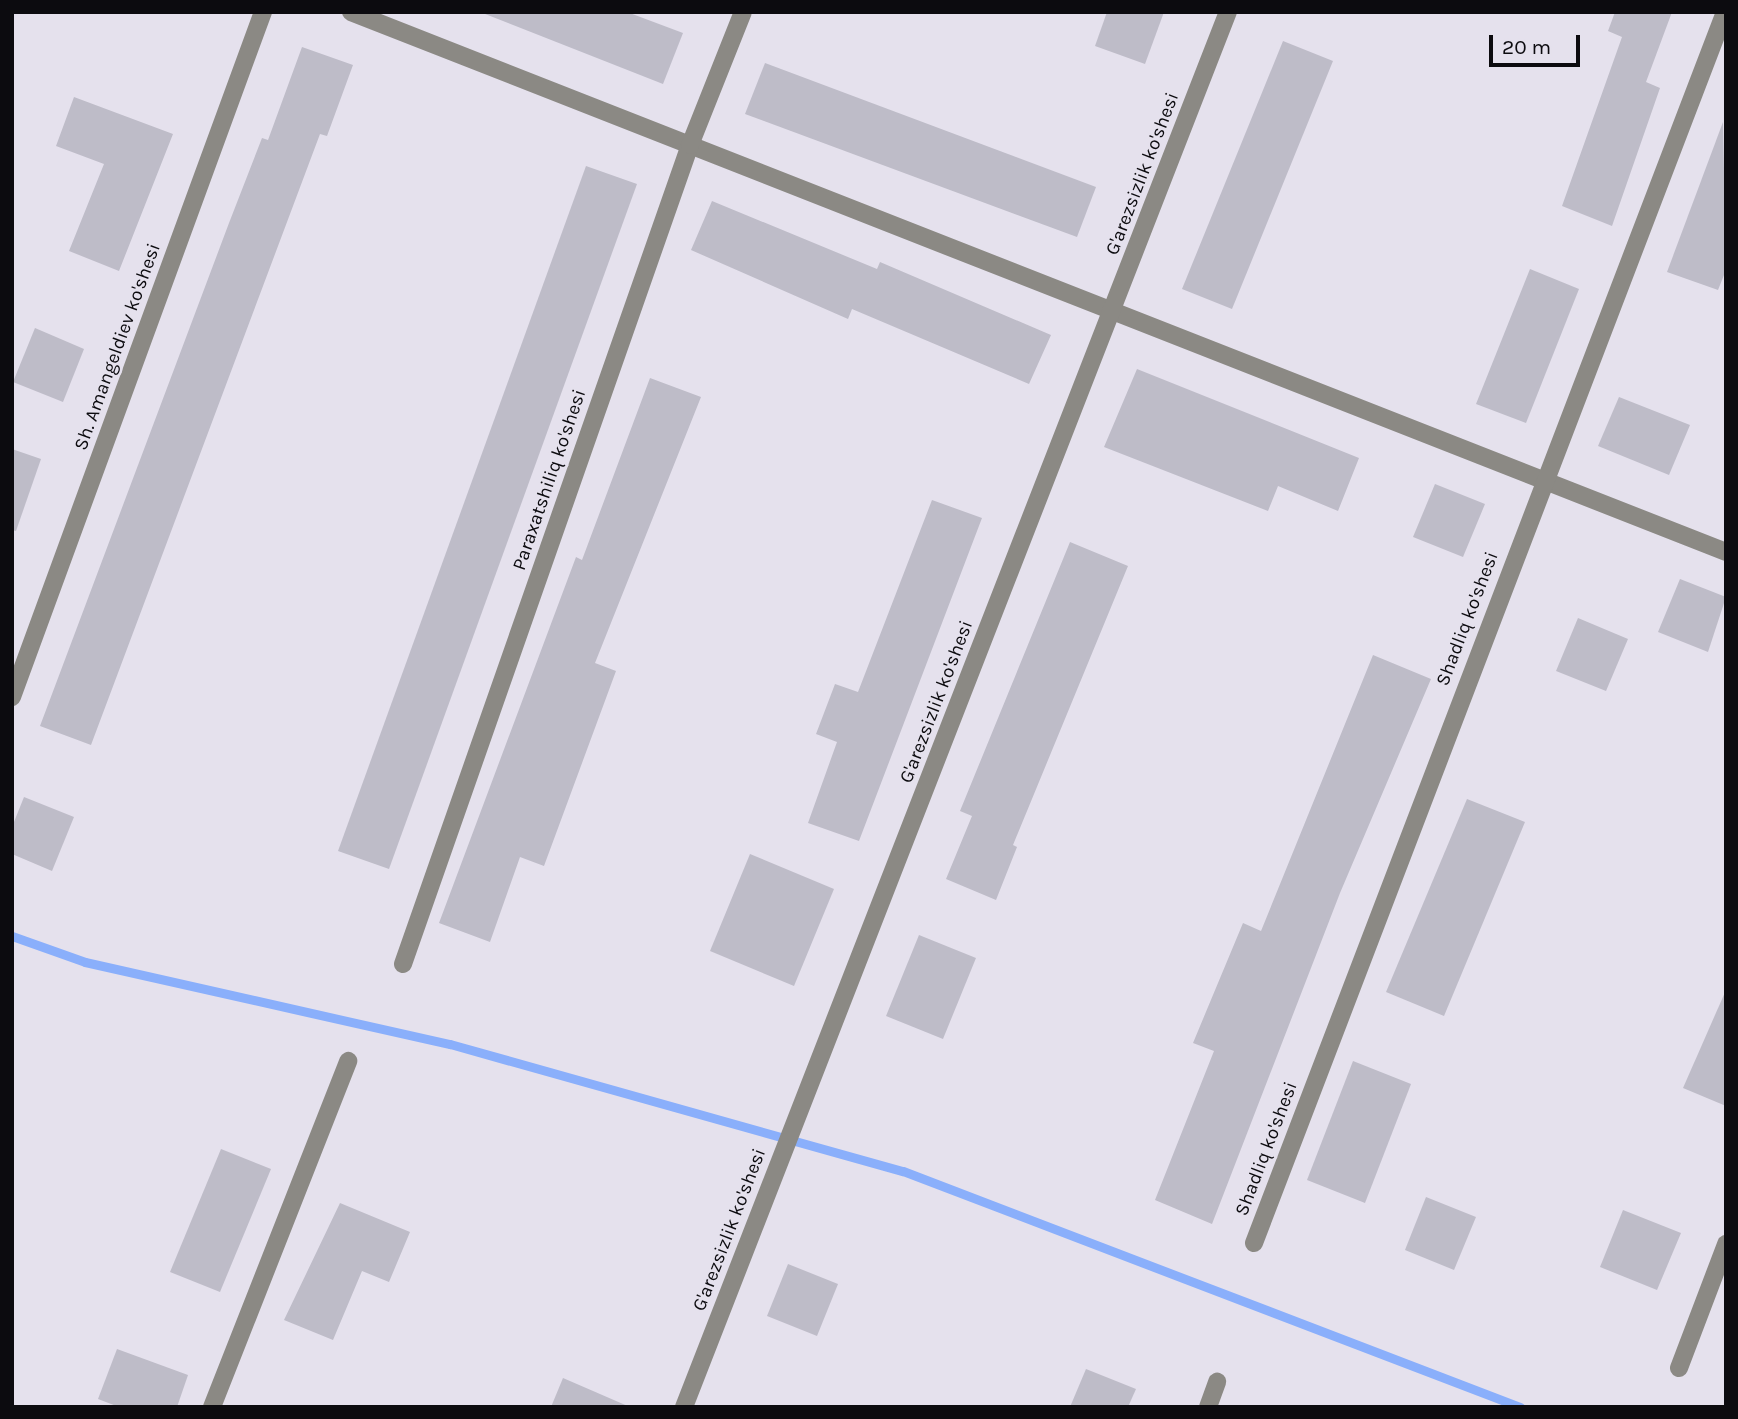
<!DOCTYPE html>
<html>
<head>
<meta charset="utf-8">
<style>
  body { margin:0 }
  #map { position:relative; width:1738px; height:1419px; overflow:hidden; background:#e5e1ed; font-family:Karla,sans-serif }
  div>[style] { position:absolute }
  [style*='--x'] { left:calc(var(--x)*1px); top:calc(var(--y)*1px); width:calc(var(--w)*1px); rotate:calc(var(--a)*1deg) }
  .stream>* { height:9px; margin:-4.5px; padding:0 4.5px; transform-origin:4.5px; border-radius:4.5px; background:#8aaffb }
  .building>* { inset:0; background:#bebcc8 }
  .minor>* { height:18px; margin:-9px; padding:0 9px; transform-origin:9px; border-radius:9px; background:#8b8984 }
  span { translate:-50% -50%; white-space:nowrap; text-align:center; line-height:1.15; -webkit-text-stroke:5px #e5e1ed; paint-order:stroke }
  .street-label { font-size:19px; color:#0c0b0f }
  .frame { position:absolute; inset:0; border:14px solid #0c0b0f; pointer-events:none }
  .scale { position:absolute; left:1489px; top:35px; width:91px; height:32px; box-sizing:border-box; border:4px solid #0c0b0f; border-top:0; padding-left:9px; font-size:21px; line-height:24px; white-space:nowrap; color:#0c0b0f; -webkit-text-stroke:5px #e5e1ed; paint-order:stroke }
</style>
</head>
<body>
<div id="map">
  <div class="stream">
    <div style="--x:12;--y:936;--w:77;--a:19.6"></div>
    <div style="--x:85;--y:962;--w:374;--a:12.7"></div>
    <div style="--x:450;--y:1044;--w:470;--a:15.7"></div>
    <div style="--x:903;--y:1171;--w:661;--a:20.93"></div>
  </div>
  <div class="building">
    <div style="clip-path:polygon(480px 12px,627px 12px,683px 33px,663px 84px)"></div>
    <div style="clip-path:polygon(1107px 12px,1164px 12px,1145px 64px,1095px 46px)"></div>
    <div style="clip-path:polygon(1615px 12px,1672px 12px,1646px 82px,1660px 88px,1612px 226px,1562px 206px,1622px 37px,1608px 31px)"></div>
    <div style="clip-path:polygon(1283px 41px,1333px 61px,1232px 309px,1182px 289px)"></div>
    <div style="clip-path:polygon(302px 47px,353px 65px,327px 136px,320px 134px,91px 745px,40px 726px,229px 223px,262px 138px,268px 140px)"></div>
    <div style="clip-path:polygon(765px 63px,1096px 187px,1077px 237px,745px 114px)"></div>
    <div style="clip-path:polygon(74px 97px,173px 134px,119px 271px,69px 251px,104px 164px,56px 146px)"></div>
    <div style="clip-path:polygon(1723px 122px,1726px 270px,1718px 290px,1667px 272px)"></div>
    <div style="clip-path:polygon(586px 166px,637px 184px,389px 869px,338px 851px)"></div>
    <div style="clip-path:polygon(712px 201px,877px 269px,880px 262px,1051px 335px,1029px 384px,852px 309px,848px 319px,691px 250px)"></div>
    <div style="clip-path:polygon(1530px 269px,1579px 289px,1526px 423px,1476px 404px)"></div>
    <div style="clip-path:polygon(35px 328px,84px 349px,63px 402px,13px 382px)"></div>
    <div style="clip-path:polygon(1137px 369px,1359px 458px,1338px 511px,1278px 486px,1268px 511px,1104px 447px)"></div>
    <div style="clip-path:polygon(650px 378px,701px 397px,595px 663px,616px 671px,544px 866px,520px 857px,490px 942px,439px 923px,576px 557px,582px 560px)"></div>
    <div style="clip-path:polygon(1619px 397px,1690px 425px,1669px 475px,1598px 446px)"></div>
    <div style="clip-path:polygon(12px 449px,41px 459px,16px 531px,12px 530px)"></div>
    <div style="clip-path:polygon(1435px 484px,1485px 504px,1463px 557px,1413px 537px)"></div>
    <div style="clip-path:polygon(932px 500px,982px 518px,859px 841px,808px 823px,837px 742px,816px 734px,835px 684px,858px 692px)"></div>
    <div style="clip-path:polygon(1070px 542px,1128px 566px,1013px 845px,1017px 847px,996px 900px,946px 879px,972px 816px,960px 811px)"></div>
    <div style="clip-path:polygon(1680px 579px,1726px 597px,1708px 652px,1658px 632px)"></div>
    <div style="clip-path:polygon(1578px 618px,1628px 639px,1606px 691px,1556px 671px)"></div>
    <div style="clip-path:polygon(1373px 655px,1431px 679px,1340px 893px,1212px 1224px,1155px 1200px,1214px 1051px,1193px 1043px,1243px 923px,1261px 931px)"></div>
    <div style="clip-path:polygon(24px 797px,74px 817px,52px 871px,12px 854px,12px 827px)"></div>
    <div style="clip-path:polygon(1467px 799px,1525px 822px,1444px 1016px,1386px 992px)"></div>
    <div style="clip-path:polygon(750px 854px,834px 889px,794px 986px,710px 951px)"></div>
    <div style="clip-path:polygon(919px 935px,976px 958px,943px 1039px,886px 1016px)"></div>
    <div style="clip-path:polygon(1726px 990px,1726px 1106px,1683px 1088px)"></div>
    <div style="clip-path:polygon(1353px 1061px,1411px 1084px,1365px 1203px,1307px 1180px)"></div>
    <div style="clip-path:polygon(221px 1149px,271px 1169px,220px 1292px,170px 1272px)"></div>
    <div style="clip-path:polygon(1426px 1197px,1476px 1217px,1454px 1270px,1405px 1250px)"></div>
    <div style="clip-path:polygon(340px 1203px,410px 1232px,389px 1282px,362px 1271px,333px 1340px,284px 1320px)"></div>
    <div style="clip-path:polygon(1623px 1210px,1681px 1233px,1657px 1290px,1600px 1267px)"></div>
    <div style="clip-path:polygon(788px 1264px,838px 1284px,817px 1336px,767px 1316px)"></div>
    <div style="clip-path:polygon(117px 1349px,188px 1375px,177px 1407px,119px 1407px,98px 1399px)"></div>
    <div style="clip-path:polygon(1086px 1369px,1136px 1389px,1128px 1407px,1070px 1407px)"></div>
    <div style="clip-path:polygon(563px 1378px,630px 1407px,551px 1407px)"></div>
  </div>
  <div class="minor">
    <div style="--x:351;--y:12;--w:1477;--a:21.44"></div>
    <div style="--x:12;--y:697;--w:730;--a:-69.88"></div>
    <div style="--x:403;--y:964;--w:868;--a:-70.69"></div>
    <div style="--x:690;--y:145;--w:143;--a:-68.3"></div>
    <div style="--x:1254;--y:1243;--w:1318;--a:-69.06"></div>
    <div style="--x:1679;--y:1368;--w:133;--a:-69.2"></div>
    <div style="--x:212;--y:1407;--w:372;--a:-68.5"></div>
    <div style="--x:684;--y:1407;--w:1497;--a:-68.7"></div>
    <div style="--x:1208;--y:1407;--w:27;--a:-70"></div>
  </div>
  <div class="street-label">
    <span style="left:1143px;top:174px;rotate:-69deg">G'arezsizlik ko'shesi</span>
    <span style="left:118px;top:347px;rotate:-70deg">Sh. Amangeldiev ko'shesi</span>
    <span style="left:550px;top:480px;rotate:-71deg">Paraxatshiliq ko'shesi</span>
    <span style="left:1468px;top:619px;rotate:-69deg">Shadliq ko'shesi</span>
    <span style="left:937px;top:702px;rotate:-69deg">G'arezsizlik ko'shesi</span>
    <span style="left:1267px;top:1149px;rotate:-69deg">Shadliq ko'shesi</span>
    <span style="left:730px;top:1230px;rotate:-69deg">G'arezsizlik ko'shesi</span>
  </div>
  <div class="frame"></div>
  <div class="scale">20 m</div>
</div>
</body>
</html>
